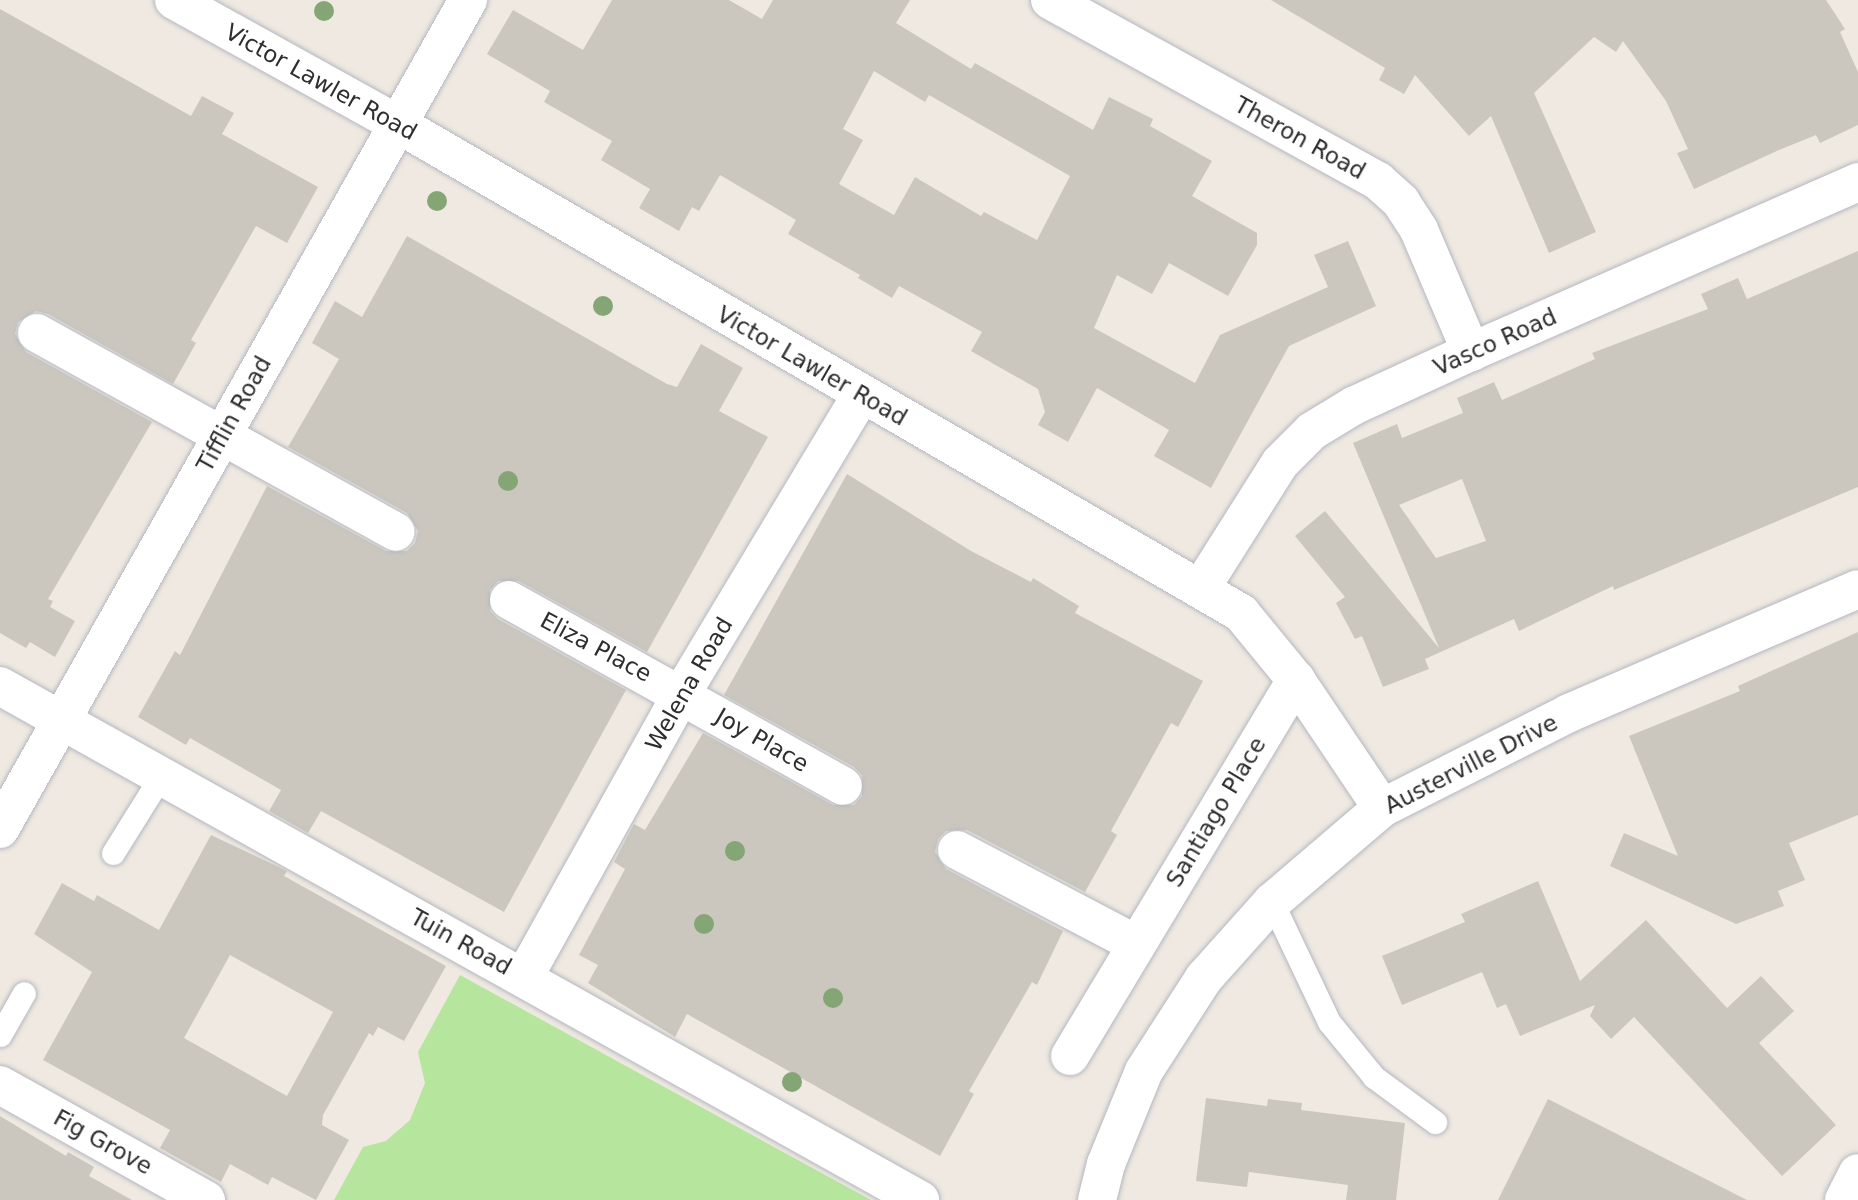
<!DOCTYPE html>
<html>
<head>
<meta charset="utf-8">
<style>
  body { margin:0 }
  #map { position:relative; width:1858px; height:1200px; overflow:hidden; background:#efe9e1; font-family:"DejaVu Sans",sans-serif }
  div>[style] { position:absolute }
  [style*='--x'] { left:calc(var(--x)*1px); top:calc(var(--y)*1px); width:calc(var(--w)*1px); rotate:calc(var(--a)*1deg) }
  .green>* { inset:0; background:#b6e59e }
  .building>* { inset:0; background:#cbc7bf }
  .roads { filter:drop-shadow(0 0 2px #b4b7c1) drop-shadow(0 0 2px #b4b7c1) }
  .lane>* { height:23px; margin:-11.5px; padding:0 11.5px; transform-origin:11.5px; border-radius:11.5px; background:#fff }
  .street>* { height:38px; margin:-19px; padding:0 19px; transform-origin:19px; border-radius:19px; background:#fff }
  .secondary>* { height:38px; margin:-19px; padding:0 19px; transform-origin:19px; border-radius:19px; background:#fff }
  .trees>* { width:20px; height:20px; margin:-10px; border-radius:50%; background:#84a574 }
  span { translate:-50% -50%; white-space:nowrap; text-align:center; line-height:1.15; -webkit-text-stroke:7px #fff; paint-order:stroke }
  .street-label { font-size:23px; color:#2e2e2e }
</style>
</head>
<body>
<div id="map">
  <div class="green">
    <div style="clip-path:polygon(460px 975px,637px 1072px,871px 1200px,334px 1200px,363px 1147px,386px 1141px,410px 1120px,425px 1083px,418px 1052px)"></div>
  </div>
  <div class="building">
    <div style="clip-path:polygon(evenodd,612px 0,729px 0,762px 19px,773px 0,910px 0,896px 23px,971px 69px,975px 63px,1093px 130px,1109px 97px,1153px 119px,1150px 126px,1212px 161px,1192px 196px,1257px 233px,1257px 245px,1228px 296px,1169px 263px,1152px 294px,1117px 275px,1094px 328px,1195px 383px,1220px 335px,1328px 287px,1314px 255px,1348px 241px,1376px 306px,1289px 346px,1211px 488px,1154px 456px,1169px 430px,1097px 388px,1068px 442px,1038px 425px,1045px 412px,1038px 389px,971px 351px,982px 332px,899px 286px,892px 298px,858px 278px,860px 275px,788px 234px,796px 220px,720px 175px,699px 211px,692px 207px,679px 231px,639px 208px,650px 189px,601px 160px,612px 141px,544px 102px,550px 91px,487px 54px,513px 10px,583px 50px,612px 0,874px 71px,925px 102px,929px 95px,1070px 176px,1037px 240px,984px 212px,981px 216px,915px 177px,894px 215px,839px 184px,863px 140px,843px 129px,874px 71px)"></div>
    <div style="clip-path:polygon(1271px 0,1826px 0,1845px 29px,1840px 32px,1858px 72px,1858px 125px,1820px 143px,1816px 135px,1779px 150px,1694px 189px,1677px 153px,1688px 149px,1666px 101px,1623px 41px,1616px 52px,1594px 37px,1534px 93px,1596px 232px,1549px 253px,1491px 116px,1469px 136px,1415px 75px,1404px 94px,1379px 80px,1385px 68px)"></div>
    <div style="clip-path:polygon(0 9px,191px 116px,202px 96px,234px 113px,222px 134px,318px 187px,287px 243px,256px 226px,191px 340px,196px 343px,173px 384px,48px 314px,36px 311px,18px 322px,15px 334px,26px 352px,152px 422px,48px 599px,53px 601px,50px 607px,75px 621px,55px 657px,30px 642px,26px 648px,0 633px)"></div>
    <div style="clip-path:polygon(407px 236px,667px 384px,677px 387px,701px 344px,743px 368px,719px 411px,768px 437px,647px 652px,519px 581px,498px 581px,490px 590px,490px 611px,498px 619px,626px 690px,504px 912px,321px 811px,308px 833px,269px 811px,281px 790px,190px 738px,186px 745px,138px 717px,175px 651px,180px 655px,267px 486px,386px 551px,407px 551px,415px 543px,418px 531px,407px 513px,288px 447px,339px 359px,312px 343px,335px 301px,362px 317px)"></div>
    <div style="clip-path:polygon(evenodd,1858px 251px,1858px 487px,1614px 590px,1613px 586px,1519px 631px,1514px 619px,1425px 659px,1429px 669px,1383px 687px,1362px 636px,1355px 639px,1336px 603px,1345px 597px,1295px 536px,1325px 511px,1439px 648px,1353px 443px,1397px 424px,1402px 438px,1463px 413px,1457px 398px,1494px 382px,1502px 400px,1595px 359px,1592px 353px,1708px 309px,1701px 294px,1738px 278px,1747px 299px,1858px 251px,1462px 479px,1486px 541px,1436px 558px,1399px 505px,1462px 479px)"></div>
    <div style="clip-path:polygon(847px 474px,971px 551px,1031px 582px,1033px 578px,1079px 606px,1075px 613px,1203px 681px,1178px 727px,1171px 723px,1111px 831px,1117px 835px,1085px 892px,967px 830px,946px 831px,938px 839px,935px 852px,946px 869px,1063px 931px,1037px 985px,1032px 982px,969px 1091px,974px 1094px,940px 1156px,687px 1014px,675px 1037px,588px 983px,598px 965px,579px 955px,625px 869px,614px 862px,634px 824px,645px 830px,703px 733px,833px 805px,854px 805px,862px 796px,862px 775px,854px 767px,724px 695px)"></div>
    <div style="clip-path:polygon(1858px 632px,1858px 815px,1789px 843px,1805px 880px,1778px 891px,1784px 906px,1736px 924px,1610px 866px,1624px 833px,1678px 856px,1629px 736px,1740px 691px,1738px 686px)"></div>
    <div style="clip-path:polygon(evenodd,211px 835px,287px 871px,284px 876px,446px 966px,404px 1041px,378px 1027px,373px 1036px,369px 1033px,323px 1115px,322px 1125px,349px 1140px,316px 1200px,272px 1177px,268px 1185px,230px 1164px,221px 1182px,160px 1148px,170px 1130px,43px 1060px,92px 972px,34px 934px,62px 883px,94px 901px,97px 895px,159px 930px,211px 835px,230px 955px,333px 1012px,287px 1096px,184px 1038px,230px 955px)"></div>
    <div style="clip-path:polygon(1538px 881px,1580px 981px,1646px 920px,1727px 1008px,1761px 976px,1794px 1011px,1759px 1043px,1836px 1125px,1782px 1176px,1634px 1017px,1611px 1039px,1590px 1016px,1595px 1005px,1520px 1036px,1506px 1004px,1497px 1008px,1482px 972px,1402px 1005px,1382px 956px,1465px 922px,1461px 914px)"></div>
    <div style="clip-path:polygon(1206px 1098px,1267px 1106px,1268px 1099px,1302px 1103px,1301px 1110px,1405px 1123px,1396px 1200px,1346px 1200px,1348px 1185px,1249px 1172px,1247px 1187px,1196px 1181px)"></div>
    <div style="clip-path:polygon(1548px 1099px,1747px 1200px,1498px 1200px)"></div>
    <div style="clip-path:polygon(0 1116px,66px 1156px,68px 1152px,94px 1167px,89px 1176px,132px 1200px,0 1200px)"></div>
  </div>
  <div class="roads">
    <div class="lane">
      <div style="--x:113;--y:853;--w:91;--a:-58.1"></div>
      <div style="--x:1272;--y:902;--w:133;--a:64.6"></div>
      <div style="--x:1329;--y:1022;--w:71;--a:50.7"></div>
      <div style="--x:1374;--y:1077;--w:76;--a:36.4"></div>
      <div style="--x:0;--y:1035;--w:48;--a:-60.3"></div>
    </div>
    <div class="street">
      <div style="--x:174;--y:0;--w:254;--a:29"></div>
      <div style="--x:396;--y:123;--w:977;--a:30.11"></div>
      <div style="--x:1241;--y:613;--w:87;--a:50.6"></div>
      <div style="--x:1296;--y:680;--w:154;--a:56.1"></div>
      <div style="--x:1050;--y:0;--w:375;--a:28.9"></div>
      <div style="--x:1378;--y:181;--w:31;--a:42"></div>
      <div style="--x:1401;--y:202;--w:33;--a:57"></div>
      <div style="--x:1419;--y:230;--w:133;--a:66.9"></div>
      <div style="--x:37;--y:333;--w:410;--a:29"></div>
      <div style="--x:1201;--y:588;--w:148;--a:-57.7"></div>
      <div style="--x:1280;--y:463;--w:45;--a:-45"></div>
      <div style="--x:1312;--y:431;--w:50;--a:-31.2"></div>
      <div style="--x:1355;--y:405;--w:128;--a:-24.6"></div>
      <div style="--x:1471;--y:352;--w:423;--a:-23.7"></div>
      <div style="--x:509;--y:600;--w:382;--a:29.1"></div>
      <div style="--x:0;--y:686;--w:1054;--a:29.19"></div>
      <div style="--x:0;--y:829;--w:952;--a:-60.55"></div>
      <div style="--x:957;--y:850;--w:202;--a:27.7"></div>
      <div style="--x:524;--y:977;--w:325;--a:-60.9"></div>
      <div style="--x:682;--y:693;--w:348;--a:-59"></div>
      <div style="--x:1070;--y:1056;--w:439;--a:-59"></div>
      <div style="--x:0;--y:1085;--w:236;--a:29.2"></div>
      <div style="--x:1844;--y:1200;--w:30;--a:-63"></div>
    </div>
    <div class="secondary">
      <div style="--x:1097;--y:1200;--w:37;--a:-76"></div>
      <div style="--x:1106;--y:1164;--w:100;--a:-67.8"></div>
      <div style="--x:1144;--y:1071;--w:111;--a:-57.2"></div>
      <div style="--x:1204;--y:978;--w:102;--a:-48.2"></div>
      <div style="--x:1272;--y:902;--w:145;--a:-40.5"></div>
      <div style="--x:1382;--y:808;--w:210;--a:-26.9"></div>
      <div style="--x:1569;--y:713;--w:314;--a:-23.2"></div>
    </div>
  </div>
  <div class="trees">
    <div style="left:324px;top:11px"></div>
    <div style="left:437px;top:201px"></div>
    <div style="left:603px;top:306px"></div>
    <div style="left:508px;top:481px"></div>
    <div style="left:735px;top:851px"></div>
    <div style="left:704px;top:924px"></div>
    <div style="left:833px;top:998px"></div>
    <div style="left:792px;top:1082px"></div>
  </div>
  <div class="street-label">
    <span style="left:321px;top:82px;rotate:29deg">Victor Lawler Road</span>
    <span style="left:1300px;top:138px;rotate:29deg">Theron Road</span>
    <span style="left:1495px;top:342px;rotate:-24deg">Vasco Road</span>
    <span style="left:812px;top:366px;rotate:30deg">Victor Lawler Road</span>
    <span style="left:234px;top:414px;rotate:-61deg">Tifflin Road</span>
    <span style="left:596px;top:647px;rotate:28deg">Eliza Place</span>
    <span style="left:689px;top:684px;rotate:-60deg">Welena Road</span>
    <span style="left:762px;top:740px;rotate:30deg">Joy Place</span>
    <span style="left:1471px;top:764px;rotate:-27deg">Austerville Drive</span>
    <span style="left:1216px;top:812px;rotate:-59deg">Santiago Place</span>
    <span style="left:461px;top:942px;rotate:29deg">Tuin Road</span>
    <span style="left:103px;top:1142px;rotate:29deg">Fig Grove</span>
  </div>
</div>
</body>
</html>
